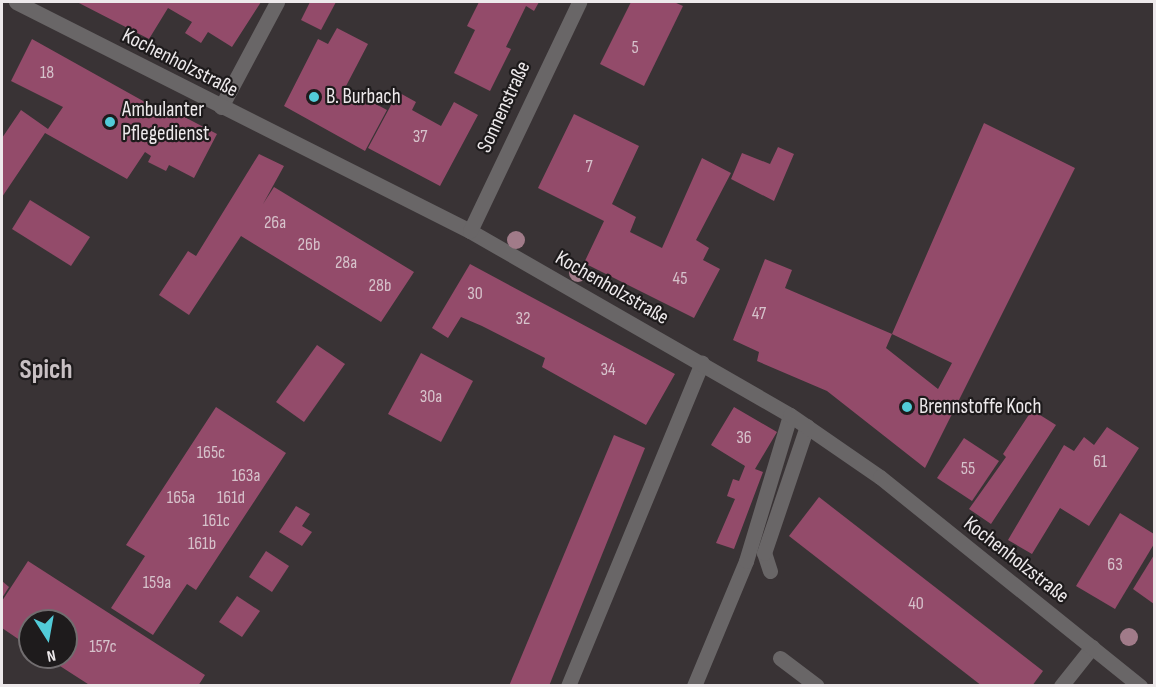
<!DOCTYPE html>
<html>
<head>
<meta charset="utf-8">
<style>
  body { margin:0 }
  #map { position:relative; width:1156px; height:687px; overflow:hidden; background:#393335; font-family:"Sofia Sans Condensed",sans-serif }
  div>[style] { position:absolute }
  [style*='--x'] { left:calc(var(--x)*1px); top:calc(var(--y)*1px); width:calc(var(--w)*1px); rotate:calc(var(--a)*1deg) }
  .building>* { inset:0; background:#934b6a }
  .service>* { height:15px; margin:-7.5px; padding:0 7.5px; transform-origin:7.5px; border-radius:7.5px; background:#696667 }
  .minor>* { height:15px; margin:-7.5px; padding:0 7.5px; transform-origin:7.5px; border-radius:7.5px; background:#696667 }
  .trees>* { width:18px; height:18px; margin:-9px; border-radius:50%; background:#a17b89 }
  .dots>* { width:16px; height:16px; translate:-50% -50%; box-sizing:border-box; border:3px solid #1e1b1c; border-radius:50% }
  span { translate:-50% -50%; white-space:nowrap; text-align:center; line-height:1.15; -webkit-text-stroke:4.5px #1e1b1c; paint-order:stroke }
  .number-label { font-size:18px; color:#d6c2cb }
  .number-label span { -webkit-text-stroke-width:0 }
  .street-label { font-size:21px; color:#ede9eb }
  .poi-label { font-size:21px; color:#ede9eb }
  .left { translate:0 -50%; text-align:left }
  .district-label { font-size:27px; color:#c8c0c3; font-weight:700 }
  .frame { position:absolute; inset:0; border:3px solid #ede9eb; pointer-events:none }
  .north { position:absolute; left:18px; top:609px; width:60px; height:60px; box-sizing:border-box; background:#1e1b1c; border:2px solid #716d6f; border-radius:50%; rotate:169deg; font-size:16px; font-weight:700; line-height:24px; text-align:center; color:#ede9eb }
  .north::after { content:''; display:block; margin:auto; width:21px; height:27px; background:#52cbd8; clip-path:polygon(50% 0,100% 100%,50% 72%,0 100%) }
</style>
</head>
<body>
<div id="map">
  <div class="building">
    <div style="clip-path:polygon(77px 2px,261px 2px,232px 47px,208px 32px,201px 43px,185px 33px,192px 22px,168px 8px,149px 39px)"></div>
    <div style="clip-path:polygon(310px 2px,336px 2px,321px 30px,301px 20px)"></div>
    <div style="clip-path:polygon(479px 2px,539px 2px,534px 11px,526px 6px,506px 47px,511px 49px,490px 91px,454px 73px,475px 30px,467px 26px)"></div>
    <div style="clip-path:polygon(631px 2px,674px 2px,683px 6px,644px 86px,600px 64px)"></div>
    <div style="clip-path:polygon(337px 28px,368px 44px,345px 88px,387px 110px,365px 151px,284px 106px,318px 39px,328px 44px)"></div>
    <div style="clip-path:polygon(32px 39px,170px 116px,173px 111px,217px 134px,194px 178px,169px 165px,166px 171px,148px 162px,151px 156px,145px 152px,127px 179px,45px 133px,2px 197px,2px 138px,21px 110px,48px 129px,63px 107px,11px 81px)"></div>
    <div style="clip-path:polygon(398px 92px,416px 102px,412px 110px,441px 126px,454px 102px,478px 115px,440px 186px,368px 148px)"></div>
    <div style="clip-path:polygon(574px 114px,639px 146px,612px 204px,636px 217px,630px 232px,662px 248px,702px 158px,731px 173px,696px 240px,709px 248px,703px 260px,720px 269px,694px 318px,584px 263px,604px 221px,538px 188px)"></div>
    <div style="clip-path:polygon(984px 123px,1075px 168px,925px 468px,827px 391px,757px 361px,759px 352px,733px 340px,765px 259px,792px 270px,785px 288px,892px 334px,886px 348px,938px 389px,952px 363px,892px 334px)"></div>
    <div style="clip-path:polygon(778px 147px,794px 154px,774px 201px,731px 179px,742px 153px,770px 164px)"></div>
    <div style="clip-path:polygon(259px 154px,284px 166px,263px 204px,274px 187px,414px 272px,381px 322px,241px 236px,189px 315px,159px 295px,188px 251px,196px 256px)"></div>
    <div style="clip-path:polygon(30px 200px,90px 237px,71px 266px,12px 229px)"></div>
    <div style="clip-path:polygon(470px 264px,675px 374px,646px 425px,542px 367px,545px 358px,482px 326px,461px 317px,448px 338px,432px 328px)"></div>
    <div style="clip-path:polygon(317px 345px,345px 364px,304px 422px,276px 402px)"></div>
    <div style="clip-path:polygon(421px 353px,473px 381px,441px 442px,388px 414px)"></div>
    <div style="clip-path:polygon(216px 407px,286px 453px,196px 590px,187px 584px,153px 635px,111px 608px,145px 556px,126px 545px)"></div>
    <div style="clip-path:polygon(734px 407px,777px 432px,755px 469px,763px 472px,734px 549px,716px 543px,735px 499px,727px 496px,733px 479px,739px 481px,745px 466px,711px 445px)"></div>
    <div style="clip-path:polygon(1032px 410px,1056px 425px,991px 524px,969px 509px,1006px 457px,1003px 454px)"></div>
    <div style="clip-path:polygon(1107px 427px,1139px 448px,1089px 526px,1060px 508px,1032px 554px,1008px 540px,1064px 445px,1074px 451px,1084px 437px,1094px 445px)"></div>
    <div style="clip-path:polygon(614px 435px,645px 448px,549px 686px,509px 686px)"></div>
    <div style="clip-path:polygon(964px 438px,999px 461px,972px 501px,937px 478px)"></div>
    <div style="clip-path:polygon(819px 497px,1043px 671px,1032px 686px,982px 686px,789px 536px)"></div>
    <div style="clip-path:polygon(296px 506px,310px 514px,302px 526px,312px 532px,302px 546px,279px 532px)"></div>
    <div style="clip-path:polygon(1120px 513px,1154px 534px,1154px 544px,1115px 609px,1076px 586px)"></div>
    <div style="clip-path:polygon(266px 551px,289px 566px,272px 592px,249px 577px)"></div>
    <div style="clip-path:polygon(1154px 555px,1154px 604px,1133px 589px)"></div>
    <div style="clip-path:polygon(28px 561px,205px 675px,198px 686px,91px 686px,46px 657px,66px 657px,66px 621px,30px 621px,30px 647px,2px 628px,2px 601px)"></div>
    <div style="clip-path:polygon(2px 581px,9px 587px,2px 598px)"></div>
    <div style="clip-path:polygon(237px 596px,260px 611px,242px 637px,219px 622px)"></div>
  </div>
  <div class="service">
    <div style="--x:221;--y:107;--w:119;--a:-61.9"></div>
    <div style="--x:770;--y:571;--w:19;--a:-108"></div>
    <div style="--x:764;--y:553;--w:134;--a:-71.3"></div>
    <div style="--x:780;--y:658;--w:46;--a:37.1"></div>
    <div style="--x:568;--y:686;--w:350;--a:-67.5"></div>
    <div style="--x:694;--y:686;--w:135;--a:-67.4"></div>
    <div style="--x:746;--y:561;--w:152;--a:-73.2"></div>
    <div style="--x:1061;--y:686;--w:50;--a:-51.5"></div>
  </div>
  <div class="minor">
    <div style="--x:16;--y:2;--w:508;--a:26.77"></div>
    <div style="--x:470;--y:231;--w:369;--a:29.9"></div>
    <div style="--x:790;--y:415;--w:109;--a:34.6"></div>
    <div style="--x:880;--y:477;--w:334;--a:38.8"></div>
    <div style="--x:470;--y:231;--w:254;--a:-64.5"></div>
  </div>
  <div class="trees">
    <div style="left:516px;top:240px"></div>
    <div style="left:578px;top:273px"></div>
    <div style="left:1129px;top:637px"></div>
  </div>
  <div class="dots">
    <div style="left:314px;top:97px;background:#52cbd8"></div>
    <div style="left:110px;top:122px;background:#52cbd8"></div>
    <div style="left:907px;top:407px;background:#52cbd8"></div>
  </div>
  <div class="number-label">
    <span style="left:635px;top:48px">5</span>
    <span style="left:47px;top:73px">18</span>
    <span style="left:420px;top:137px">37</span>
    <span style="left:589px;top:167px">7</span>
    <span style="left:275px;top:223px">26a</span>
    <span style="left:309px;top:245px">26b</span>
    <span style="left:346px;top:263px">28a</span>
    <span style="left:680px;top:279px">45</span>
    <span style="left:380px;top:286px">28b</span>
    <span style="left:475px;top:294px">30</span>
    <span style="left:759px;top:314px">47</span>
    <span style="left:523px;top:319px">32</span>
    <span style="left:608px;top:370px">34</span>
    <span style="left:431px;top:397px">30a</span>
    <span style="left:744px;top:438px">36</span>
    <span style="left:211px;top:453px">165c</span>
    <span style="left:1100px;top:462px">61</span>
    <span style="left:968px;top:469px">55</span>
    <span style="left:246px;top:476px">163a</span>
    <span style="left:181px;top:498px">165a</span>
    <span style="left:231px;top:498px">161d</span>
    <span style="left:216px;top:521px">161c</span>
    <span style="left:202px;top:544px">161b</span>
    <span style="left:1115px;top:565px">63</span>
    <span style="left:157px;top:583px">159a</span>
    <span style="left:916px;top:604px">40</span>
    <span style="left:103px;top:647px">157c</span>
  </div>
  <div class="street-label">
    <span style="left:180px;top:63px;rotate:27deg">Kochenholzstraße</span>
    <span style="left:504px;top:107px;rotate:-65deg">Sonnenstraße</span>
    <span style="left:612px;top:288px;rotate:30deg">Kochenholzstraße</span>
    <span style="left:1016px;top:560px;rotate:38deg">Kochenholzstraße</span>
  </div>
  <div class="poi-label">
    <span class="left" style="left:326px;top:97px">B. Burbach</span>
    <span class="left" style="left:122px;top:122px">Ambulanter<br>Pflegedienst</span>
    <span class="left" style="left:919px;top:407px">Brennstoffe Koch</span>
  </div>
  <div class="district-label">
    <span style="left:46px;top:371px">Spich</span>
  </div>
  <div class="frame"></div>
  <div class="north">N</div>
</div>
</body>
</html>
